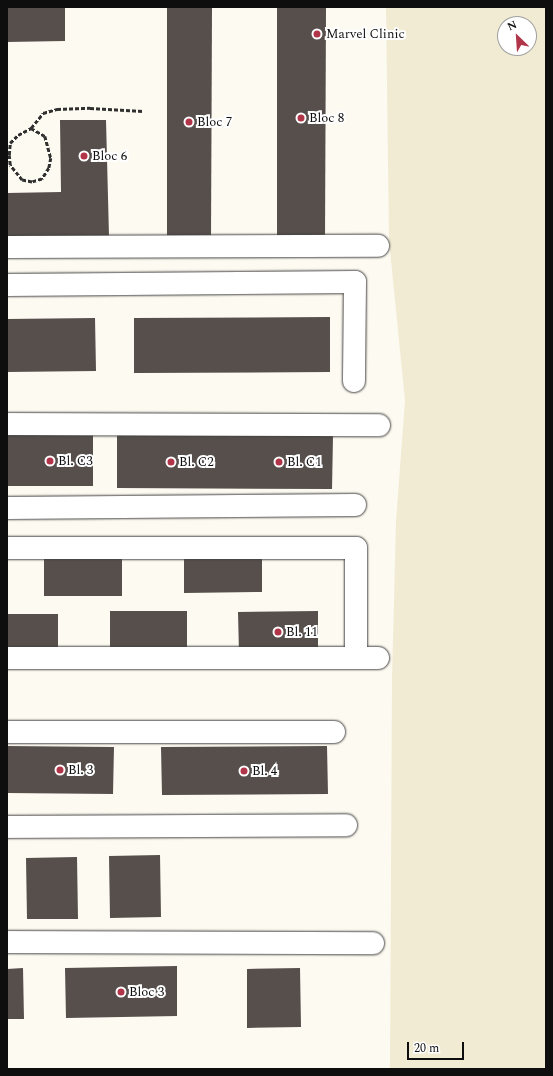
<!DOCTYPE html>
<html>
<head>
<meta charset="utf-8">
<style>
  body { margin:0 }
  #map { position:relative; width:553px; height:1076px; overflow:hidden; background:#fdfaf1; font-family:Spectral,serif }
  div>[style] { position:absolute }
  [style*='--x'] { left:calc(var(--x)*1px); top:calc(var(--y)*1px); width:calc(var(--w)*1px); rotate:calc(var(--a)*1deg) }
  .farmland>* { inset:0; background:#f1ebd3 }
  .building>* { inset:0; background:#564f4c }
  .path>* { height:2.5px; margin-top:-1.25px; transform-origin:0; background:repeating-linear-gradient(90deg,#303030 0 4px,transparent 0 6px) }
  .roads { filter:drop-shadow(0 0 1px #414141) drop-shadow(0 0 1px #414141) }
  .minor>* { height:22px; margin:-11px; padding:0 11px; transform-origin:11px; border-radius:11px; background:#fff }
  .dots>* { width:11px; height:11px; translate:-50% -50%; box-sizing:border-box; border:2px solid #fff; border-radius:50% }
  span { translate:-50% -50%; white-space:nowrap; text-align:center; line-height:1.15; -webkit-text-stroke:4px #fff; paint-order:stroke }
  .poi-label { font-size:13px; color:#0e0e0e }
  .left { translate:0 -50%; text-align:left }
  .frame { position:absolute; inset:0; border:8px solid #0e0e0e; pointer-events:none }
  .north { position:absolute; left:497px; top:16px; width:40px; height:40px; box-sizing:border-box; background:#fff; border:1px solid #9f9f9f; border-radius:50%; rotate:335deg; font-size:11px; font-weight:700; line-height:16px; text-align:center; color:#0e0e0e }
  .north::after { content:''; display:block; margin:auto; width:14px; height:18px; background:#b03549; clip-path:polygon(50% 0,100% 100%,50% 72%,0 100%) }
  .scale { position:absolute; left:407px; top:1042px; width:57px; height:18px; box-sizing:border-box; border:2px solid #0e0e0e; border-top:0; padding-left:5px; font-size:12px; line-height:14px; white-space:nowrap; color:#0e0e0e; -webkit-text-stroke:3px #fff; paint-order:stroke }
</style>
</head>
<body>
<div id="map">
  <div class="farmland">
    <div style="clip-path:polygon(evenodd,386px 7px,546px 7px,546px 1069px,390px 1069px,392px 678px,396px 521px,405px 401px,389px 240px,386px 7px,505px 24px,529px 24px,529px 48px,505px 48px,505px 24px)"></div>
  </div>
  <div class="building">
    <div style="clip-path:polygon(7px 7px,65px 7px,65px 41px,7px 42px)"></div>
    <div style="clip-path:polygon(167px 7px,212px 7px,211px 238px,167px 238px)"></div>
    <div style="clip-path:polygon(277px 7px,326px 7px,325px 238px,277px 238px)"></div>
    <div style="clip-path:polygon(60px 120px,106px 120px,109px 236px,7px 238px,7px 193px,61px 192px)"></div>
    <div style="clip-path:polygon(330px 317px,330px 372px,134px 373px,134px 318px)"></div>
    <div style="clip-path:polygon(95px 318px,96px 371px,7px 372px,7px 319px)"></div>
    <div style="clip-path:polygon(7px 435px,93px 435px,93px 486px,7px 486px)"></div>
    <div style="clip-path:polygon(117px 435px,333px 436px,332px 489px,117px 488px)"></div>
    <div style="clip-path:polygon(184px 554px,262px 554px,262px 592px,184px 593px)"></div>
    <div style="clip-path:polygon(122px 557px,122px 596px,44px 596px,44px 558px)"></div>
    <div style="clip-path:polygon(110px 611px,187px 611px,187px 649px,110px 650px)"></div>
    <div style="clip-path:polygon(318px 611px,318px 651px,239px 653px,238px 612px)"></div>
    <div style="clip-path:polygon(7px 614px,58px 614px,58px 652px,7px 652px)"></div>
    <div style="clip-path:polygon(7px 746px,114px 747px,113px 794px,7px 793px)"></div>
    <div style="clip-path:polygon(327px 746px,328px 794px,162px 795px,161px 747px)"></div>
    <div style="clip-path:polygon(160px 855px,161px 917px,110px 918px,109px 856px)"></div>
    <div style="clip-path:polygon(77px 857px,78px 919px,27px 919px,26px 858px)"></div>
    <div style="clip-path:polygon(177px 966px,177px 1016px,66px 1018px,65px 968px)"></div>
    <div style="clip-path:polygon(23px 968px,24px 1019px,7px 1019px,7px 969px)"></div>
    <div style="clip-path:polygon(300px 968px,301px 1027px,247px 1028px,247px 969px)"></div>
  </div>
  <div class="path">
    <div style="--x:31;--y:128;--w:16;--a:30"></div>
    <div style="--x:45;--y:136;--w:23;--a:75"></div>
    <div style="--x:51;--y:158;--w:10;--a:101"></div>
    <div style="--x:49;--y:168;--w:13;--a:122"></div>
    <div style="--x:42;--y:179;--w:10;--a:163"></div>
    <div style="--x:32;--y:182;--w:10;--a:-169"></div>
    <div style="--x:22;--y:180;--w:19;--a:-129"></div>
    <div style="--x:10;--y:165;--w:10;--a:-96"></div>
    <div style="--x:9;--y:155;--w:12;--a:-85"></div>
    <div style="--x:10;--y:143;--w:11;--a:-45"></div>
    <div style="--x:18;--y:135;--w:15;--a:-28"></div>
    <div style="--x:31;--y:128;--w:19;--a:-51"></div>
    <div style="--x:43;--y:113;--w:15;--a:-16"></div>
    <div style="--x:57;--y:109;--w:33;--a:-2"></div>
    <div style="--x:90;--y:108;--w:53;--a:3.2"></div>
  </div>
  <div class="roads">
    <div class="minor">
      <div style="--x:7;--y:247;--w:371;--a:-0.2"></div>
      <div style="--x:7;--y:285;--w:348;--a:-0.5"></div>
      <div style="--x:355;--y:282;--w:99;--a:90.6"></div>
      <div style="--x:7;--y:424;--w:372;--a:0.2"></div>
      <div style="--x:7;--y:508;--w:348;--a:-0.5"></div>
      <div style="--x:7;--y:548;--w:349;--a:0"></div>
      <div style="--x:356;--y:548;--w:110;--a:90"></div>
      <div style="--x:7;--y:658;--w:371;--a:0"></div>
      <div style="--x:7;--y:732;--w:327;--a:0"></div>
      <div style="--x:7;--y:827;--w:339;--a:-0.3"></div>
      <div style="--x:7;--y:942;--w:366;--a:0.2"></div>
    </div>
  </div>
  <div class="dots">
    <div style="left:317px;top:34px;background:#b03549"></div>
    <div style="left:301px;top:118px;background:#b03549"></div>
    <div style="left:189px;top:122px;background:#b03549"></div>
    <div style="left:84px;top:156px;background:#b03549"></div>
    <div style="left:50px;top:461px;background:#b03549"></div>
    <div style="left:171px;top:462px;background:#b03549"></div>
    <div style="left:279px;top:462px;background:#b03549"></div>
    <div style="left:278px;top:632px;background:#b03549"></div>
    <div style="left:60px;top:770px;background:#b03549"></div>
    <div style="left:244px;top:771px;background:#b03549"></div>
    <div style="left:121px;top:992px;background:#b03549"></div>
  </div>
  <div class="poi-label">
    <span class="left" style="left:326px;top:34px">Marvel Clinic</span>
    <span class="left" style="left:309px;top:118px">Bloc 8</span>
    <span class="left" style="left:197px;top:122px">Bloc 7</span>
    <span class="left" style="left:92px;top:156px">Bloc 6</span>
    <span class="left" style="left:58px;top:461px">Bl. C3</span>
    <span class="left" style="left:179px;top:462px">Bl. C2</span>
    <span class="left" style="left:287px;top:462px">Bl. C1</span>
    <span class="left" style="left:286px;top:632px">Bl. 11</span>
    <span class="left" style="left:68px;top:770px">Bl. 3</span>
    <span class="left" style="left:252px;top:771px">Bl. 4</span>
    <span class="left" style="left:129px;top:992px">Bloc 3</span>
  </div>
  <div class="frame"></div>
  <div class="north">N</div>
  <div class="scale">20 m</div>
</div>
</body>
</html>
